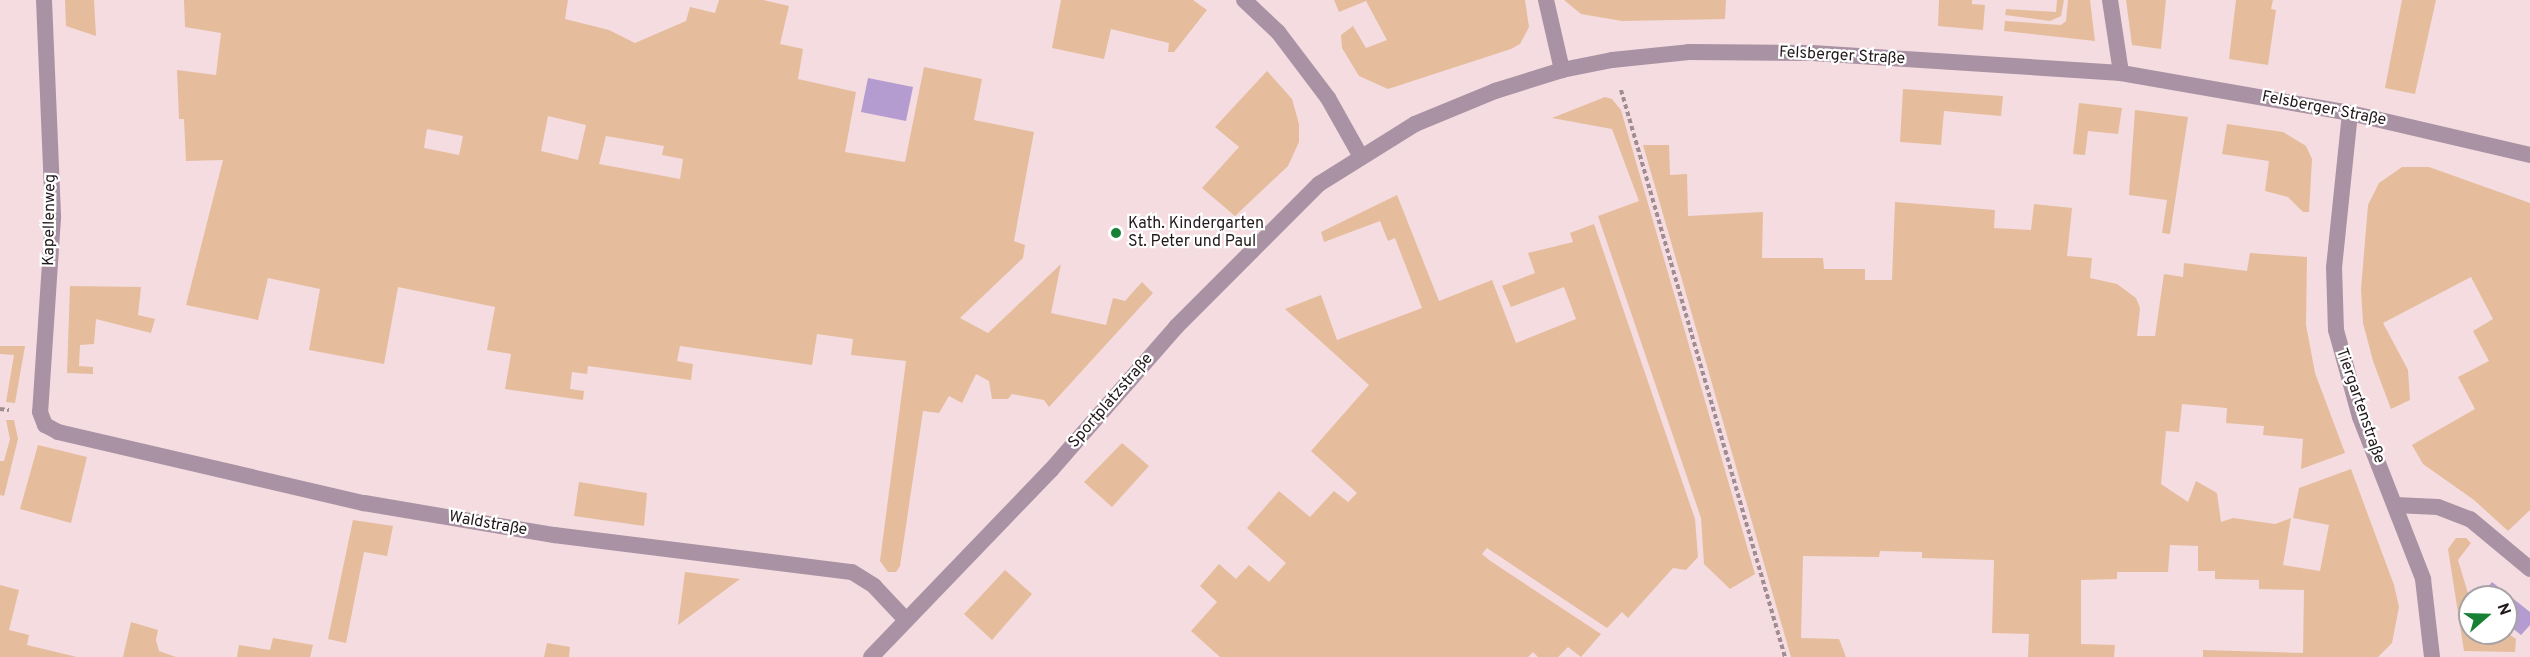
<!DOCTYPE html>
<html>
<head>
<meta charset="utf-8">
<style>
  body { margin:0 }
  #map { position:relative; width:2530px; height:657px; overflow:hidden; background:#f4dce0; font-family:Overpass,sans-serif }
  div>[style] { position:absolute }
  [style*='--x'] { left:calc(var(--x)*1px); top:calc(var(--y)*1px); width:calc(var(--w)*1px); rotate:calc(var(--a)*1deg) }
  .green>* { inset:0; background:#e5bd9c }
  .water>* { inset:0; background:#b59cd0 }
  .path>* { height:4px; margin-top:-2px; transform-origin:0; background:repeating-linear-gradient(90deg,#9f8d91 0 4.5px,transparent 0 7.5px) }
  .service>* { height:16px; margin:-8px; padding:0 8px; transform-origin:8px; border-radius:8px; background:#a992a3 }
  .minor>* { height:16px; margin:-8px; padding:0 8px; transform-origin:8px; border-radius:8px; background:#a992a3 }
  .dots>* { width:16px; height:16px; translate:-50% -50%; box-sizing:border-box; border:3px solid #fff; border-radius:50% }
  span { translate:-50% -50%; white-space:nowrap; text-align:center; line-height:1.15; -webkit-text-stroke:4.5px #fff; paint-order:stroke }
  .street-label { font-size:16px; color:#22191b }
  .poi-label { font-size:16px; color:#22191b }
  .left { translate:0 -50%; text-align:left }
  .north { position:absolute; left:2458px; top:585px; width:60px; height:60px; box-sizing:border-box; background:#fff; border:2px solid #a7a3a4; border-radius:50%; rotate:70deg; font-size:16px; font-weight:700; line-height:24px; text-align:center; color:#22191b }
  .north::after { content:''; display:block; margin:auto; width:21px; height:27px; background:#178035; clip-path:polygon(50% 0,100% 100%,50% 72%,0 100%) }
</style>
</head>
<body>
<div id="map">
  <div class="green">
    <div style="clip-path:polygon(65px 0,94px 0,96px 36px,66px 26px)"></div>
    <div style="clip-path:polygon(evenodd,184px 0,568px 0,565px 19px,609px 30px,635px 43px,686px 21px,690px 7px,715px 13px,719px 0,763px 0,789px 6px,780px 44px,803px 49px,798px 79px,856px 92px,845px 152px,905px 162px,924px 67px,982px 79px,974px 120px,1034px 132px,1014px 241px,1025px 245px,1023px 258px,960px 318px,988px 333px,1061px 264px,1051px 313px,1106px 325px,1113px 298px,1125px 301px,1142px 282px,1153px 293px,1049px 407px,1044px 400px,1012px 394px,1008px 399px,992px 399px,989px 381px,976px 374px,962px 403px,949px 396px,939px 413px,923px 411px,900px 566px,896px 572px,888px 572px,880px 561px,906px 361px,851px 355px,853px 339px,817px 334px,812px 365px,680px 346px,677px 361px,693px 364px,691px 380px,588px 366px,587px 374px,572px 372px,570px 389px,584px 391px,583px 400px,505px 389px,511px 354px,487px 350px,495px 307px,398px 287px,384px 364px,309px 350px,320px 289px,268px 278px,258px 320px,186px 305px,223px 160px,186px 161px,184px 119px,179px 119px,177px 70px,216px 75px,221px 33px,185px 27px,184px 0,548px 116px,586px 125px,578px 160px,541px 151px,548px 116px,184px 0,427px 129px,463px 136px,459px 155px,424px 148px,427px 129px,184px 0,606px 136px,664px 146px,662px 155px,683px 159px,680px 179px,599px 164px,606px 136px)"></div>
    <div style="clip-path:polygon(1061px 0,1193px 0,1207px 10px,1174px 52px,1168px 52px,1169px 43px,1111px 29px,1104px 59px,1052px 48px)"></div>
    <div style="clip-path:polygon(1334px 0,1525px 0,1529px 27px,1520px 44px,1511px 49px,1388px 89px,1359px 76px,1342px 48px,1341px 35px,1353px 26px,1366px 48px,1387px 40px,1366px 1px,1339px 12px)"></div>
    <div style="clip-path:polygon(1564px 0,1726px 0,1725px 19px,1622px 21px,1581px 14px)"></div>
    <div style="clip-path:polygon(1939px 0,1972px 0,1972px 4px,1985px 5px,1983px 30px,1938px 26px)"></div>
    <div style="clip-path:polygon(2057px 0,2064px 0,2061px 16px,2050px 21px,2005px 15px,2006px 9px,2056px 12px)"></div>
    <div style="clip-path:polygon(2068px 0,2090px 0,2095px 41px,2004px 31px,2005px 21px,2061px 25px,2066px 21px)"></div>
    <div style="clip-path:polygon(2126px 0,2166px 0,2161px 49px,2132px 45px)"></div>
    <div style="clip-path:polygon(2236px 0,2273px 0,2271px 9px,2276px 10px,2268px 65px,2229px 59px)"></div>
    <div style="clip-path:polygon(2402px 0,2436px 0,2415px 94px,2385px 88px)"></div>
    <div style="clip-path:polygon(1267px 71px,1292px 99px,1299px 124px,1299px 142px,1288px 166px,1235px 216px,1202px 188px,1239px 147px,1215px 127px)"></div>
    <div style="clip-path:polygon(1903px 89px,2003px 96px,2001px 116px,1944px 111px,1941px 145px,1900px 142px)"></div>
    <div style="clip-path:polygon(1605px 97px,1612px 99px,1621px 110px,1755px 574px,1730px 589px,1704px 564px,1701px 518px,1598px 216px,1639px 201px,1612px 129px,1552px 118px)"></div>
    <div style="clip-path:polygon(2079px 103px,2122px 108px,2118px 134px,2088px 131px,2085px 155px,2073px 154px)"></div>
    <div style="clip-path:polygon(2135px 110px,2188px 117px,2170px 234px,2162px 233px,2167px 200px,2129px 195px)"></div>
    <div style="clip-path:polygon(2227px 124px,2283px 132px,2306px 146px,2312px 159px,2309px 212px,2303px 212px,2288px 197px,2265px 191px,2269px 161px,2222px 154px)"></div>
    <div style="clip-path:polygon(1643px 145px,1669px 145px,1670px 175px,1687px 174px,1688px 216px,1763px 212px,1762px 258px,1823px 258px,1824px 269px,1865px 269px,1865px 280px,1892px 280px,1895px 202px,1995px 210px,1994px 228px,2031px 230px,2034px 204px,2072px 208px,2067px 256px,2092px 258px,2090px 278px,2117px 284px,2136px 298px,2140px 308px,2137px 336px,2155px 336px,2164px 274px,2183px 277px,2184px 263px,2247px 271px,2250px 253px,2307px 257px,2306px 325px,2315px 373px,2345px 453px,2301px 469px,2303px 439px,2263px 435px,2264px 426px,2226px 423px,2227px 408px,2182px 404px,2179px 432px,2166px 431px,2161px 484px,2188px 502px,2196px 481px,2217px 493px,2221px 522px,2233px 518px,2275px 524px,2291px 518px,2283px 565px,2320px 571px,2329px 525px,2293px 518px,2299px 488px,2351px 469px,2394px 585px,2399px 607px,2392px 643px,2378px 657px,2203px 657px,2203px 650px,2303px 653px,2304px 590px,2259px 589px,2259px 580px,2215px 579px,2215px 571px,2198px 571px,2198px 546px,2170px 545px,2168px 572px,2117px 572px,2117px 579px,2081px 580px,2081px 644px,2115px 645px,2114px 657px,2028px 657px,2029px 634px,1992px 633px,1994px 560px,1922px 558px,1922px 552px,1880px 551px,1879px 557px,1803px 556px,1801px 638px,1839px 639px,1846px 657px,1791px 657px)"></div>
    <div style="clip-path:polygon(2402px 167px,2429px 167px,2530px 203px,2530px 510px,2508px 531px,2474px 500px,2423px 464px,2412px 445px,2475px 409px,2458px 377px,2489px 361px,2473px 331px,2493px 319px,2471px 277px,2383px 323px,2408px 370px,2410px 400px,2391px 409px,2373px 361px,2363px 323px,2361px 289px,2368px 205px,2379px 183px)"></div>
    <div style="clip-path:polygon(1397px 195px,1439px 301px,1492px 280px,1516px 343px,1576px 319px,1564px 287px,1511px 307px,1502px 286px,1535px 273px,1528px 253px,1573px 242px,1570px 233px,1594px 224px,1695px 519px,1698px 557px,1686px 570px,1673px 568px,1628px 618px,1622px 612px,1607px 628px,1487px 548px,1482px 554px,1489px 560px,1601px 634px,1581px 657px,1568px 647px,1558px 657px,1538px 657px,1533px 652px,1528px 657px,1220px 657px,1191px 631px,1217px 602px,1200px 586px,1219px 564px,1236px 579px,1249px 565px,1269px 582px,1286px 563px,1247px 528px,1279px 491px,1310px 517px,1334px 491px,1348px 502px,1357px 493px,1311px 451px,1369px 385px,1285px 309px,1321px 295px,1337px 340px,1422px 308px,1395px 238px,1388px 241px,1380px 221px,1324px 242px,1321px 232px)"></div>
    <div style="clip-path:polygon(70px 286px,141px 287px,138px 315px,155px 319px,151px 333px,96px 319px,94px 344px,80px 345px,79px 366px,93px 367px,93px 374px,67px 373px)"></div>
    <div style="clip-path:polygon(0 346px,25px 346px,15px 403px,6px 402px,14px 355px,0 354px)"></div>
    <div style="clip-path:polygon(6px 420px,14px 420px,18px 439px,4px 496px,0 495px,0 461px,4px 461px,10px 439px)"></div>
    <div style="clip-path:polygon(1122px 443px,1149px 466px,1112px 507px,1084px 482px)"></div>
    <div style="clip-path:polygon(38px 445px,87px 457px,71px 523px,20px 509px)"></div>
    <div style="clip-path:polygon(579px 482px,647px 493px,644px 526px,574px 516px)"></div>
    <div style="clip-path:polygon(353px 520px,393px 526px,387px 556px,364px 552px,346px 643px,328px 639px)"></div>
    <div style="clip-path:polygon(2456px 538px,2466px 538px,2471px 543px,2458px 560px,2470px 600px,2470px 633px,2506px 632px,2516px 639px,2515px 652px,2464px 651px,2448px 549px)"></div>
    <div style="clip-path:polygon(1005px 570px,1032px 594px,992px 640px,964px 614px)"></div>
    <div style="clip-path:polygon(685px 572px,740px 579px,678px 625px)"></div>
    <div style="clip-path:polygon(0 585px,19px 590px,9px 630px,29px 635px,27px 645px,77px 657px,0 657px)"></div>
    <div style="clip-path:polygon(131px 622px,158px 630px,156px 640px,159px 651px,176px 657px,123px 657px)"></div>
    <div style="clip-path:polygon(273px 638px,313px 645px,310px 657px,237px 657px,239px 645px,270px 650px)"></div>
    <div style="clip-path:polygon(547px 643px,570px 647px,569px 657px,544px 657px)"></div>
  </div>
  <div class="water">
    <div style="clip-path:polygon(868px 78px,913px 87px,906px 121px,861px 112px)"></div>
    <div style="clip-path:polygon(2492px 582px,2530px 612px,2530px 625px,2521px 635px,2506px 623px,2506px 597px,2479px 597px)"></div>
  </div>
  <div class="path">
    <div style="--x:1621;--y:90;--w:590;--a:73.87"></div>
    <div style="--x:0;--y:409;--w:9;--a:6"></div>
  </div>
  <div class="service">
    <div style="--x:2395;--y:505;--w:43;--a:2.7"></div>
    <div style="--x:2438;--y:507;--w:34;--a:21"></div>
    <div style="--x:2470;--y:519;--w:78;--a:39.8"></div>
  </div>
  <div class="minor">
    <div style="--x:44;--y:0;--w:218;--a:87.6"></div>
    <div style="--x:53;--y:218;--w:194;--a:93.8"></div>
    <div style="--x:40;--y:412;--w:14;--a:69"></div>
    <div style="--x:45;--y:425;--w:15;--a:28"></div>
    <div style="--x:58;--y:432;--w:314;--a:13.1"></div>
    <div style="--x:364;--y:503;--w:193;--a:9.6"></div>
    <div style="--x:554;--y:535;--w:300;--a:7.1"></div>
    <div style="--x:852;--y:572;--w:26;--a:32"></div>
    <div style="--x:874;--y:586;--w:47;--a:46.7"></div>
    <div style="--x:1244;--y:0;--w:47;--a:43.3"></div>
    <div style="--x:1278;--y:32;--w:83;--a:52.9"></div>
    <div style="--x:1328;--y:98;--w:65;--a:60.7"></div>
    <div style="--x:1546;--y:0;--w:72;--a:77.1"></div>
    <div style="--x:2110;--y:0;--w:74;--a:81.4"></div>
    <div style="--x:2350;--y:113;--w:155;--a:95.9"></div>
    <div style="--x:2334;--y:267;--w:63;--a:88.2"></div>
    <div style="--x:2336;--y:330;--w:90;--a:74.6"></div>
    <div style="--x:2360;--y:417;--w:174;--a:68.7"></div>
    <div style="--x:2423;--y:579;--w:79;--a:83.4"></div>
    <div style="--x:871;--y:657;--w:260;--a:-46.1"></div>
    <div style="--x:1051;--y:470;--w:190;--a:-48.8"></div>
    <div style="--x:1176;--y:327;--w:202;--a:-45"></div>
    <div style="--x:1319;--y:184;--w:113;--a:-32"></div>
    <div style="--x:1415;--y:124;--w:87;--a:-22.4"></div>
    <div style="--x:1495;--y:91;--w:70;--a:-17.4"></div>
    <div style="--x:1562;--y:70;--w:51;--a:-11.3"></div>
    <div style="--x:1612;--y:60;--w:77;--a:-5.9"></div>
    <div style="--x:1689;--y:52;--w:123;--a:0.5"></div>
    <div style="--x:1812;--y:53;--w:310;--a:3.7"></div>
    <div style="--x:2121;--y:73;--w:232;--a:9.9"></div>
    <div style="--x:2350;--y:113;--w:185;--a:13.1"></div>
  </div>
  <div class="dots">
    <div style="left:1116px;top:233px;background:#178035"></div>
  </div>
  <div class="street-label">
    <span style="left:1842px;top:56px;rotate:3deg">Felsberger Straße</span>
    <span style="left:2324px;top:109px;rotate:11deg">Felsberger Straße</span>
    <span style="left:50px;top:220px;rotate:-89deg">Kapellenweg</span>
    <span style="left:1111px;top:401px;rotate:-49deg">Sportplatzstraße</span>
    <span style="left:2360px;top:406px;rotate:71deg">Tiergartenstraße</span>
    <span style="left:488px;top:524px;rotate:10deg">Waldstraße</span>
  </div>
  <div class="poi-label">
    <span class="left" style="left:1128px;top:233px">Kath. Kindergarten<br>St. Peter und Paul</span>
  </div>
  <div class="north">N</div>
</div>
</body>
</html>
